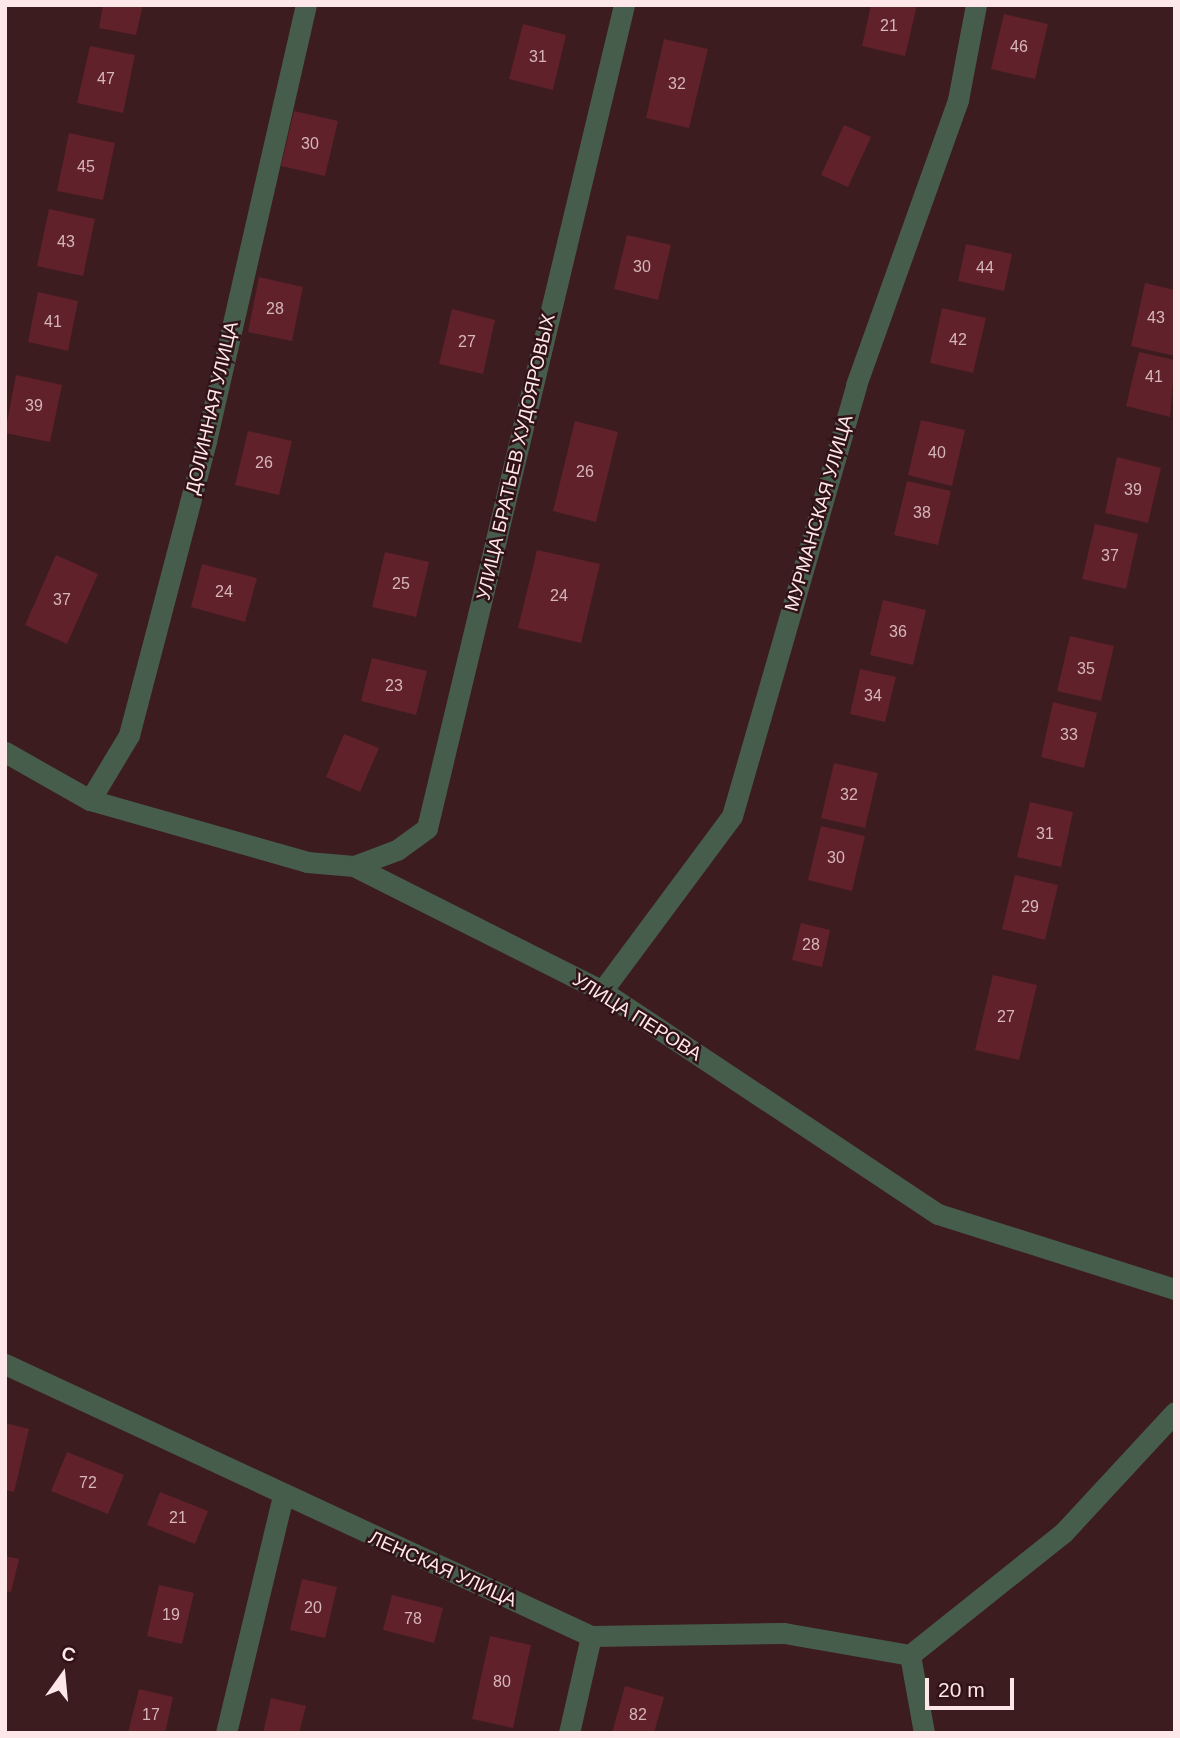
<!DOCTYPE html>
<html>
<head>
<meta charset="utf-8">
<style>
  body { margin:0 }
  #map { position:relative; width:1180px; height:1738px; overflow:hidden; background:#3c1c1f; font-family:Arial,sans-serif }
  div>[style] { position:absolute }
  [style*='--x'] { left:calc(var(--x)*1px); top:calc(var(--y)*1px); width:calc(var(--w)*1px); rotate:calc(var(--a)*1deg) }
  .building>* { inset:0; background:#60212b }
  .minor>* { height:21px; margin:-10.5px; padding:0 10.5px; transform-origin:10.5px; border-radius:10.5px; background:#465d4b }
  span { translate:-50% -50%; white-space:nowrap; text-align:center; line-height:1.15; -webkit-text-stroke:5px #311216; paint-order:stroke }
  .number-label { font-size:16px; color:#d6b6b9 }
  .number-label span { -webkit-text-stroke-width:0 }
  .street-label { font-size:19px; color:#fde7e8 }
  .frame { position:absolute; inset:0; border:7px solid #fde7e8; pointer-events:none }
  .north { position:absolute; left:28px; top:1640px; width:70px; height:70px; -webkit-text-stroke:5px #311216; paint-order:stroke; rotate:15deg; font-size:19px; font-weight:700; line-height:28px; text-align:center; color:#fde7e8 }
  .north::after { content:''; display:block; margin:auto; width:24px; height:32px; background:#fde7e8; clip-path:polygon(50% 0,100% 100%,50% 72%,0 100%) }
  .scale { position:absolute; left:925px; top:1678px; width:89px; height:32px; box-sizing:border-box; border:4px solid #fde7e8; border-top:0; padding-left:9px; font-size:21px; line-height:24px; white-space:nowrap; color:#fde7e8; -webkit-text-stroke:5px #311216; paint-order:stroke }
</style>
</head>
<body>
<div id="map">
  <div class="building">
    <div style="clip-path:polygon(103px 5px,143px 5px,136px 35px,99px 28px)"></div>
    <div style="clip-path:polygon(871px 5px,917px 5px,905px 56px,862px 46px)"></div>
    <div style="clip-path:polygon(1004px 14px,1048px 24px,1035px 79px,991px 69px)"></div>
    <div style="clip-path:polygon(523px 24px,566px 35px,553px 90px,509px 79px)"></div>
    <div style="clip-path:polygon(664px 39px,708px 49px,689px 128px,646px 118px)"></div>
    <div style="clip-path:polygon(90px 46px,135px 55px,123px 113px,77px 103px)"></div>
    <div style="clip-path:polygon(294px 111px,338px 121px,325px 176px,281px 166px)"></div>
    <div style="clip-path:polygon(844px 125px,871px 137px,848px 187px,821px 175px)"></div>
    <div style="clip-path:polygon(69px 133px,115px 143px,103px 200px,57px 191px)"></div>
    <div style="clip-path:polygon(49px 209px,95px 219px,83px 276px,37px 266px)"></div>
    <div style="clip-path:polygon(627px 235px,671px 245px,658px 300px,614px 289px)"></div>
    <div style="clip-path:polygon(966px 244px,1012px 254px,1004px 291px,958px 281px)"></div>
    <div style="clip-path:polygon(259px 277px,303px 287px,292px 341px,248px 332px)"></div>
    <div style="clip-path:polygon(1145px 283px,1175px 290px,1175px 356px,1131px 346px)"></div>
    <div style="clip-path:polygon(38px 292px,78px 301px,68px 351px,28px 342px)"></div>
    <div style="clip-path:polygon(942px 308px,986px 318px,973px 373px,930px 363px)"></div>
    <div style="clip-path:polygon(452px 309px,495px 320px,483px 374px,439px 364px)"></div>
    <div style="clip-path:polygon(1139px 352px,1175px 360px,1170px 417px,1126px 406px)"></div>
    <div style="clip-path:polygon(16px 375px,62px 385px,50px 442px,5px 433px)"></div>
    <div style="clip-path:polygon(921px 420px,965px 430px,952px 486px,908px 475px)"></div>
    <div style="clip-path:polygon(575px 421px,618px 432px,596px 522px,553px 511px)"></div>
    <div style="clip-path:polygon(248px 431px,292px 441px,279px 495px,235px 485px)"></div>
    <div style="clip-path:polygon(1117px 457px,1161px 468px,1148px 523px,1105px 513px)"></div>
    <div style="clip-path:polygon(907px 481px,951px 491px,938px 545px,894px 535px)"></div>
    <div style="clip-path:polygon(1095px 524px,1138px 534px,1126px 589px,1082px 579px)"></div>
    <div style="clip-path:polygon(537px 550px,600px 564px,581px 643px,518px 628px)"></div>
    <div style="clip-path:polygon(385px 552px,429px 562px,416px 617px,372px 607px)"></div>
    <div style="clip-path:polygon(56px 555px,98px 574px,67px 644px,25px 625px)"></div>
    <div style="clip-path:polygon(202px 564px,257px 578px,245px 622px,191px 607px)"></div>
    <div style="clip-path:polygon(883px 600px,926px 610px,913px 665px,870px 655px)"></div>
    <div style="clip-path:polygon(1070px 636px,1114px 646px,1101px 701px,1057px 691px)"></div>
    <div style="clip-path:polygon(372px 658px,427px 671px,416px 715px,361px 701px)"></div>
    <div style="clip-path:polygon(860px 669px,896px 677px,885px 722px,850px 714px)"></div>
    <div style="clip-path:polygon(1053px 702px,1097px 713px,1084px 768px,1041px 757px)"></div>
    <div style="clip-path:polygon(344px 734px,379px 748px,360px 792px,326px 777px)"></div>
    <div style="clip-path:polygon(834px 763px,878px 773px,865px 828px,821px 818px)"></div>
    <div style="clip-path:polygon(1030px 802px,1073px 812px,1061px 867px,1017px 857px)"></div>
    <div style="clip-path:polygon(821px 826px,865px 836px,852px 891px,808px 880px)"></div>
    <div style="clip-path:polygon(1015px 875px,1058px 885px,1045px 940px,1002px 929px)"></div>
    <div style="clip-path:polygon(801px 923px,830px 930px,822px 967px,792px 960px)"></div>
    <div style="clip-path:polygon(993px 975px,1037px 985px,1019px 1060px,975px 1050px)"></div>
    <div style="clip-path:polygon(5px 1423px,29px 1429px,14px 1492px,5px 1490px)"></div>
    <div style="clip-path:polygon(67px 1452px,124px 1475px,108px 1514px,51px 1491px)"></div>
    <div style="clip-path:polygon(160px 1492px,208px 1511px,195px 1544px,147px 1525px)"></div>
    <div style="clip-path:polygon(5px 1556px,19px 1559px,11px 1592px,5px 1591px)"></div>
    <div style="clip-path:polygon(302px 1579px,337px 1587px,325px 1638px,290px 1630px)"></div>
    <div style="clip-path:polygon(159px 1585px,194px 1593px,182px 1644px,147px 1636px)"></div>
    <div style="clip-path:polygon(392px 1595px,443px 1608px,434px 1643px,383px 1630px)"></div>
    <div style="clip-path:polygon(490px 1636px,531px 1645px,513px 1728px,472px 1719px)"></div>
    <div style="clip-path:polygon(625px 1686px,664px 1697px,654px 1733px,612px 1733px)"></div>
    <div style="clip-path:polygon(139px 1689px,173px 1697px,165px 1733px,128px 1733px)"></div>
    <div style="clip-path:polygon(271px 1698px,306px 1706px,299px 1733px,263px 1733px)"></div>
  </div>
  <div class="minor">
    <div style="--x:5;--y:752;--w:98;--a:29.5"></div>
    <div style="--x:90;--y:800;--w:226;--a:15.9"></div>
    <div style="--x:307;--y:862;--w:47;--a:4.9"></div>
    <div style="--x:354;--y:866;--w:278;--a:26.7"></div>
    <div style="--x:602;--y:991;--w:403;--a:33.6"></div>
    <div style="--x:938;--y:1214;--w:249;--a:17.6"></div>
    <div style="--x:90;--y:800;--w:76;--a:-59"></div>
    <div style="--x:129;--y:735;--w:304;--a:-75.3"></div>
    <div style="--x:206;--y:441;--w:447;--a:-77.1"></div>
    <div style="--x:354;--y:866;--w:46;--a:-20.4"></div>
    <div style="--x:397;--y:850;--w:37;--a:-36"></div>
    <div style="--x:427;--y:828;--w:846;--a:-76.54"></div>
    <div style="--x:602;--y:991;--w:218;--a:-53.4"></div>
    <div style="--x:732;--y:816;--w:448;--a:-73.9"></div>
    <div style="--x:856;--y:385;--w:303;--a:-70.3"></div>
    <div style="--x:958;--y:100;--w:97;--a:-79.3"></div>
    <div style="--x:5;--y:1364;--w:646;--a:24.9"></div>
    <div style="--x:591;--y:1636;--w:193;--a:-0.9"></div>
    <div style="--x:784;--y:1633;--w:128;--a:9.9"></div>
    <div style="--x:910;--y:1655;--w:196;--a:-38.6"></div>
    <div style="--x:1063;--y:1533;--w:165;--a:-47.2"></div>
    <div style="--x:910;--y:1655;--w:79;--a:79.8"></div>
    <div style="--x:226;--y:1733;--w:244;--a:-76.5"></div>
    <div style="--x:569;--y:1733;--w:99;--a:-77.2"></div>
  </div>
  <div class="number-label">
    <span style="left:889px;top:26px">21</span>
    <span style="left:1019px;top:47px">46</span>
    <span style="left:538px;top:57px">31</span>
    <span style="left:106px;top:79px">47</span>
    <span style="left:677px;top:84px">32</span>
    <span style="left:310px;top:144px">30</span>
    <span style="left:86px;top:167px">45</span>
    <span style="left:66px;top:242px">43</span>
    <span style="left:642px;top:267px">30</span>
    <span style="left:985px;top:268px">44</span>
    <span style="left:275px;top:309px">28</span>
    <span style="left:1156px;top:318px">43</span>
    <span style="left:53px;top:322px">41</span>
    <span style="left:958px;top:340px">42</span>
    <span style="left:467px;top:342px">27</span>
    <span style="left:1154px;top:377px">41</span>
    <span style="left:34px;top:406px">39</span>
    <span style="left:937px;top:453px">40</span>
    <span style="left:264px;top:463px">26</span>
    <span style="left:585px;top:472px">26</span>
    <span style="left:1133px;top:490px">39</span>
    <span style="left:922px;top:513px">38</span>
    <span style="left:1110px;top:556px">37</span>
    <span style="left:401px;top:584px">25</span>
    <span style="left:224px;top:592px">24</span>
    <span style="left:559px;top:596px">24</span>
    <span style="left:62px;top:600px">37</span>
    <span style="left:898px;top:632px">36</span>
    <span style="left:1086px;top:669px">35</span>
    <span style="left:394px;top:686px">23</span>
    <span style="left:873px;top:696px">34</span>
    <span style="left:1069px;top:735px">33</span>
    <span style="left:849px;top:795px">32</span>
    <span style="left:1045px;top:834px">31</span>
    <span style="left:836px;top:858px">30</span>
    <span style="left:1030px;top:907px">29</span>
    <span style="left:811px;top:945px">28</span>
    <span style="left:1006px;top:1017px">27</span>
    <span style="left:88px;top:1483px">72</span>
    <span style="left:178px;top:1518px">21</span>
    <span style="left:313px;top:1608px">20</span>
    <span style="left:171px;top:1615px">19</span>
    <span style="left:413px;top:1619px">78</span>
    <span style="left:502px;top:1682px">80</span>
    <span style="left:151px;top:1715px">17</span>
    <span style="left:638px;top:1715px">82</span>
  </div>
  <div class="street-label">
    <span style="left:212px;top:408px;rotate:-77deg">ДОЛИННАЯ УЛИЦА</span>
    <span style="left:516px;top:457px;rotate:-77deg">УЛИЦА БРАТЬЕВ ХУДОЯРОВЫХ</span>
    <span style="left:819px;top:513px;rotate:-74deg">МУРМАНСКАЯ УЛИЦА</span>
    <span style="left:637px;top:1017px;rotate:32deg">УЛИЦА ПЕРОВА</span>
    <span style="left:443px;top:1569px;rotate:24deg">ЛЕНСКАЯ УЛИЦА</span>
  </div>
  <div class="frame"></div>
  <div class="north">С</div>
  <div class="scale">20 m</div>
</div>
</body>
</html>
